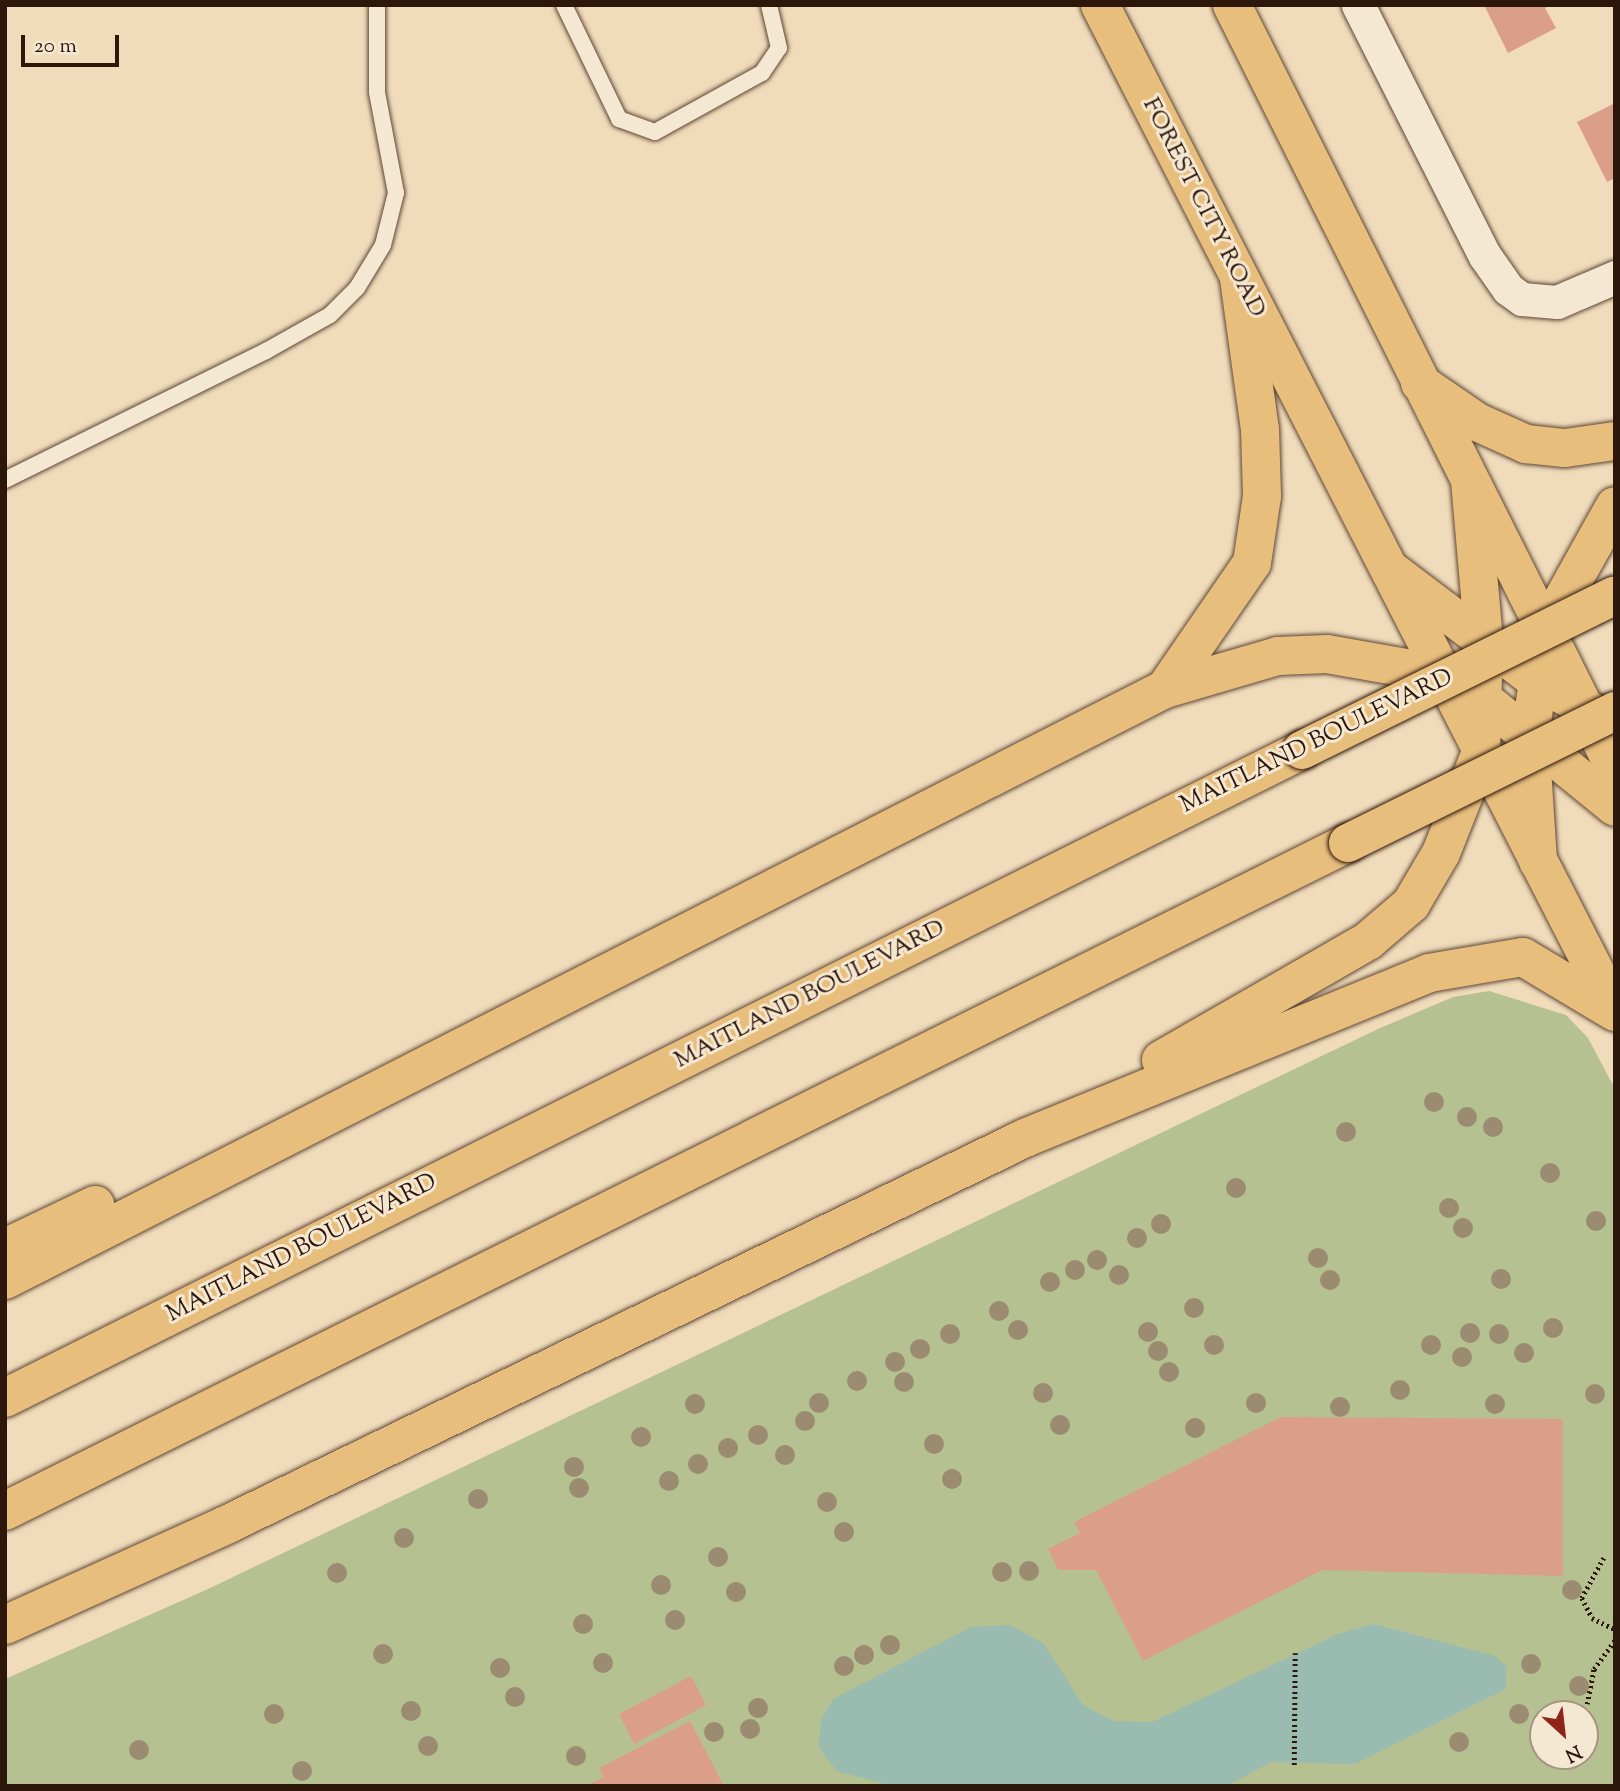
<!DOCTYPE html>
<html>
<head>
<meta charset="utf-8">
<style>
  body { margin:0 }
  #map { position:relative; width:1620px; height:1791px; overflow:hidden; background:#f0dbba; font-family:"Sorts Mill Goudy",serif }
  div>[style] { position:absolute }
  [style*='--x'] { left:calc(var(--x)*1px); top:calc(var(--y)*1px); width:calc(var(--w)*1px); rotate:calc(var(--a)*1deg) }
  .green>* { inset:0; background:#b6c192 }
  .water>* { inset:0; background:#9abbb0 }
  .building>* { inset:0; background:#db9f89 }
  .path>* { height:4.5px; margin-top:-2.25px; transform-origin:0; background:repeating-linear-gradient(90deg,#2d160a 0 2px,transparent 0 5.5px) }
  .roads { filter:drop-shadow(0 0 2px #5e4736) drop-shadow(0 0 2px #5e4736) }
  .lane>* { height:16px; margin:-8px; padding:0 8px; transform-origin:8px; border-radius:8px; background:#f5e8d2 }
  .street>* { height:33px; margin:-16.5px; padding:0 16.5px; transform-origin:16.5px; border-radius:16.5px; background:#f5e8d2 }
  .primary>* { height:38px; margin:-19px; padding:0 19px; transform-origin:19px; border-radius:19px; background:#e8be7d }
  .highway>* { height:38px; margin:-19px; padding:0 19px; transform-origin:19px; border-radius:19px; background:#e8be7d }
  .bridges { filter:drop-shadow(0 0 2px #2d160a) drop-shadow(0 0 2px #2d160a) }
  .highway-bridge>* { height:38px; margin:-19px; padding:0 19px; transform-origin:19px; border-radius:19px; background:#e8be7d }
  .trees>* { width:20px; height:20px; margin:-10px; border-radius:50%; background:#9b8b70 }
  span { translate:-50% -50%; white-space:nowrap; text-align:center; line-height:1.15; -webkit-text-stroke:6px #f5e8d2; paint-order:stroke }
  .street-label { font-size:24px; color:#2d160a }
  .frame { position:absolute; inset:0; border:7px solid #2d160a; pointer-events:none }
  .north { position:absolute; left:1529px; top:1700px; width:70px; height:70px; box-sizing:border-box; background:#f5e8d2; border:2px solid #a59482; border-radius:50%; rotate:153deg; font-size:19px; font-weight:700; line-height:28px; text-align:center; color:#2d160a }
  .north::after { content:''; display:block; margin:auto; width:24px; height:32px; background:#8f2418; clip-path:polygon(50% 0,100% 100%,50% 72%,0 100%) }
  .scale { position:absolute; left:21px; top:35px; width:98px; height:32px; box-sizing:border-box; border:4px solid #2d160a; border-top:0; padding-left:9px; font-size:21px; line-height:24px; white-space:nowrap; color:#2d160a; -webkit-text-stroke:5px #f5e8d2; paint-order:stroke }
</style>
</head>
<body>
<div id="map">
  <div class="green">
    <div style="clip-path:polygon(evenodd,1489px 991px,1566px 1015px,1588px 1038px,1615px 1089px,1615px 1786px,5px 1786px,5px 1679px,208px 1589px,1378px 1029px,1453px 997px,1489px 991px,1543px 1714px,1585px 1714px,1585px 1756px,1543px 1756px,1543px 1714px)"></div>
  </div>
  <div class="water">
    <div style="clip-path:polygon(1374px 1624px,1495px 1656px,1506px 1666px,1506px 1689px,1355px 1764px,1271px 1762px,1227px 1786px,892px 1786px,837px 1771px,819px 1748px,821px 1719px,833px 1699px,971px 1627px,1010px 1625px,1044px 1644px,1083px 1705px,1114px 1721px,1152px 1722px,1338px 1634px)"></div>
  </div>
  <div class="building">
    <div style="clip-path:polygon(1484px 5px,1550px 5px,1545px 8px,1556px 28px,1508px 53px)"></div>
    <div style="clip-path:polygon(1615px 103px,1615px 178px,1607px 182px,1577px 122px)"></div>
    <div style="clip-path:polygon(1281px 1417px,1563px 1419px,1563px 1576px,1322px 1570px,1143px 1661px,1096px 1570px,1058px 1570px,1048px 1549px,1080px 1533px,1074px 1522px)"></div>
    <div style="clip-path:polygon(691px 1676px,706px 1705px,634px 1744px,619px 1714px)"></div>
    <div style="clip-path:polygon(690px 1721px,724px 1786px,586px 1786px,604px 1777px,599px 1768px)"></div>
  </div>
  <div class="path">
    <div style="--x:1604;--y:1558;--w:46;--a:118.8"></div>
    <div style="--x:1582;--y:1598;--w:22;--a:63"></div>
    <div style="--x:1592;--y:1618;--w:25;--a:26"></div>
    <div style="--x:1587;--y:1704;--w:36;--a:-79"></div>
    <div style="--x:1594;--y:1669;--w:36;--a:-54"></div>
    <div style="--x:1294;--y:1765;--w:112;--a:-89.5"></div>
  </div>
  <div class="roads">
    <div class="lane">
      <div style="--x:564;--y:5;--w:127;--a:64.2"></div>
      <div style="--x:619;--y:119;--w:38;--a:20"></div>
      <div style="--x:655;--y:132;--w:122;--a:-28.9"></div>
      <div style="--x:762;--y:73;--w:30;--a:-56"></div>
      <div style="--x:779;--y:48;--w:44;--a:-103.1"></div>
      <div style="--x:5;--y:480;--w:291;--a:-26.3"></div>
      <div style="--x:266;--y:351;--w:73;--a:-29.4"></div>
      <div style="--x:330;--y:315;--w:38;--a:-45"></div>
      <div style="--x:357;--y:288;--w:50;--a:-58.8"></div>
      <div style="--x:383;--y:245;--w:54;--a:-76"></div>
      <div style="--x:396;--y:193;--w:103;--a:-100.7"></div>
      <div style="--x:377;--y:92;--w:87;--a:-90"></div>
    </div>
    <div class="street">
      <div style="--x:1358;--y:5;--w:281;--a:63.2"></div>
      <div style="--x:1485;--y:256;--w:40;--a:55.1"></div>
      <div style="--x:1508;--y:289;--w:17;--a:36"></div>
      <div style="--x:1522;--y:299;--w:35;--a:5"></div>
      <div style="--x:1557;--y:302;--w:63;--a:-23.3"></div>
    </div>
    <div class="primary">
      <div style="--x:1100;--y:5;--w:1129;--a:62.87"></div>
      <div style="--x:1232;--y:5;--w:855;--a:63.37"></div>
    </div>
    <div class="highway">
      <div style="--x:1420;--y:383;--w:69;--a:34.4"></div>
      <div style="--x:1477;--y:422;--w:54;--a:24.2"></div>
      <div style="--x:1526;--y:444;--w:39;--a:6"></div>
      <div style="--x:1565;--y:448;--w:50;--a:-8"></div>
      <div style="--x:1392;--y:571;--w:179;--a:37.1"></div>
      <div style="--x:1535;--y:679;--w:92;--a:29.9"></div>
      <div style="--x:1165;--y:689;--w:153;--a:-55.4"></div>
      <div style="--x:1252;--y:563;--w:68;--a:-81.5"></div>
      <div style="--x:1262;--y:496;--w:66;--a:-91.7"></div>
      <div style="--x:1260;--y:430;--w:153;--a:-97.9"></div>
      <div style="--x:1538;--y:861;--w:124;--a:-93.7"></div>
      <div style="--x:1530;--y:737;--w:107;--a:-81.9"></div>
      <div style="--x:1545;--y:631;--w:143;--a:-60.8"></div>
      <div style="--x:1161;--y:1060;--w:239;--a:-29.9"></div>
      <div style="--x:1368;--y:941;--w:57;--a:-40.7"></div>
      <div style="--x:1411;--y:904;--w:59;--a:-59.5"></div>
      <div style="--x:1441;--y:853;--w:109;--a:-68.4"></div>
      <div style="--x:1481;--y:752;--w:111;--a:-88.5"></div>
      <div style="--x:1484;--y:641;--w:160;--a:-95"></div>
      <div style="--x:5;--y:1248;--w:100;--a:-25.5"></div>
      <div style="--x:5;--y:1280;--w:1302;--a:-27"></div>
      <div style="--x:1165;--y:689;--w:118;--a:-16.3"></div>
      <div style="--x:1278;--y:656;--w:49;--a:-2.3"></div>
      <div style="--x:1327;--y:654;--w:116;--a:10"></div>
      <div style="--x:1441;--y:674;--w:50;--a:31.2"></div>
      <div style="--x:1484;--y:700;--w:169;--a:39.2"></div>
      <div style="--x:5;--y:1398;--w:1450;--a:-26.55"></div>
      <div style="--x:5;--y:1511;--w:1500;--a:-26.45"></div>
      <div style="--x:5;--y:1625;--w:243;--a:-24.3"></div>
      <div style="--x:226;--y:1525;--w:888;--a:-25.84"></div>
      <div style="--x:1025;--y:1138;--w:436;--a:-22.2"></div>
      <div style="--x:1429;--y:973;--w:95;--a:-9.7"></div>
      <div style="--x:1523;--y:957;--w:107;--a:30.9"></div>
    </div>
  </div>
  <div class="bridges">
    <div class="highway-bridge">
      <div style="--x:1302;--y:750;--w:349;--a:-26.3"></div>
      <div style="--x:1348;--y:843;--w:298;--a:-26.3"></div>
    </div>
  </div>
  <div class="trees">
    <div style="left:1434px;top:1102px"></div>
    <div style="left:1467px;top:1117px"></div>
    <div style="left:1493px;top:1127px"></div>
    <div style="left:1346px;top:1132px"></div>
    <div style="left:1550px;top:1173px"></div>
    <div style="left:1236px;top:1188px"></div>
    <div style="left:1449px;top:1208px"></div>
    <div style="left:1596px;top:1221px"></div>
    <div style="left:1161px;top:1224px"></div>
    <div style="left:1463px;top:1228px"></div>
    <div style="left:1137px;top:1238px"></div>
    <div style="left:1318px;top:1258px"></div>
    <div style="left:1097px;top:1260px"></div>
    <div style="left:1075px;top:1270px"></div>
    <div style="left:1119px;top:1275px"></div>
    <div style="left:1501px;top:1279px"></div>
    <div style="left:1330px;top:1280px"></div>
    <div style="left:1050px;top:1282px"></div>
    <div style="left:1194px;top:1308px"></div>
    <div style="left:999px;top:1311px"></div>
    <div style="left:1553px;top:1328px"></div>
    <div style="left:1018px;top:1330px"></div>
    <div style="left:1148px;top:1332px"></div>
    <div style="left:1470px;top:1333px"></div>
    <div style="left:950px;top:1334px"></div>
    <div style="left:1499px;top:1334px"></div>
    <div style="left:1214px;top:1345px"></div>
    <div style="left:1431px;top:1345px"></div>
    <div style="left:920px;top:1349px"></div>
    <div style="left:1158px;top:1351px"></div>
    <div style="left:1524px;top:1353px"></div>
    <div style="left:1462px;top:1357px"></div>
    <div style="left:895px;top:1362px"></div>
    <div style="left:1169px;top:1372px"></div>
    <div style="left:857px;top:1381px"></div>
    <div style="left:904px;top:1382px"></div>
    <div style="left:1400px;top:1390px"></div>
    <div style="left:1043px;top:1393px"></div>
    <div style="left:1595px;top:1394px"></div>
    <div style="left:819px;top:1403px"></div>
    <div style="left:1256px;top:1403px"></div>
    <div style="left:695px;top:1404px"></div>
    <div style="left:1495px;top:1404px"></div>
    <div style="left:1340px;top:1407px"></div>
    <div style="left:805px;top:1421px"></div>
    <div style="left:1060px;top:1425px"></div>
    <div style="left:1195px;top:1428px"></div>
    <div style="left:758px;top:1435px"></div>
    <div style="left:641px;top:1437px"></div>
    <div style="left:934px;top:1444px"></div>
    <div style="left:728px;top:1448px"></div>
    <div style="left:785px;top:1455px"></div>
    <div style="left:698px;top:1464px"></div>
    <div style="left:574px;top:1467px"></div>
    <div style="left:952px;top:1479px"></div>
    <div style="left:669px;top:1481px"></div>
    <div style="left:579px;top:1488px"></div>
    <div style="left:478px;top:1499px"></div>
    <div style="left:827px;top:1502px"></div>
    <div style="left:844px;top:1532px"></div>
    <div style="left:404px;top:1538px"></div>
    <div style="left:718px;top:1557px"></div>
    <div style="left:1029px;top:1571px"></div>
    <div style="left:1002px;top:1572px"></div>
    <div style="left:337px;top:1573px"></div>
    <div style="left:661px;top:1585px"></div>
    <div style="left:1572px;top:1590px"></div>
    <div style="left:736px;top:1592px"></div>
    <div style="left:675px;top:1620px"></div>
    <div style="left:583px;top:1624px"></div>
    <div style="left:890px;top:1645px"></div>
    <div style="left:383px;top:1654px"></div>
    <div style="left:864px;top:1655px"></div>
    <div style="left:603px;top:1663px"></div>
    <div style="left:1531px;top:1664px"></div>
    <div style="left:844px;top:1666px"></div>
    <div style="left:500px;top:1668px"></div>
    <div style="left:1579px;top:1686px"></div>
    <div style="left:515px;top:1697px"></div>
    <div style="left:758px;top:1708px"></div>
    <div style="left:411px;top:1711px"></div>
    <div style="left:274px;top:1714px"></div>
    <div style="left:1519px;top:1714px"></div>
    <div style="left:750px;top:1729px"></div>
    <div style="left:714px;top:1732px"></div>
    <div style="left:1459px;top:1742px"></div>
    <div style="left:428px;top:1746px"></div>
    <div style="left:139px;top:1750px"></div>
    <div style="left:576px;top:1756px"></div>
    <div style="left:302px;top:1771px"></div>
  </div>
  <div class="street-label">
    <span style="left:1203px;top:208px;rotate:63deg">FOREST CITY ROAD</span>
    <span style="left:1317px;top:742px;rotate:-26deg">MAITLAND BOULEVARD</span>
    <span style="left:810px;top:995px;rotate:-27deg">MAITLAND BOULEVARD</span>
    <span style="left:302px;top:1249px;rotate:-27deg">MAITLAND BOULEVARD</span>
  </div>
  <div class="frame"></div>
  <div class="north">N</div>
  <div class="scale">20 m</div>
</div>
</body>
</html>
